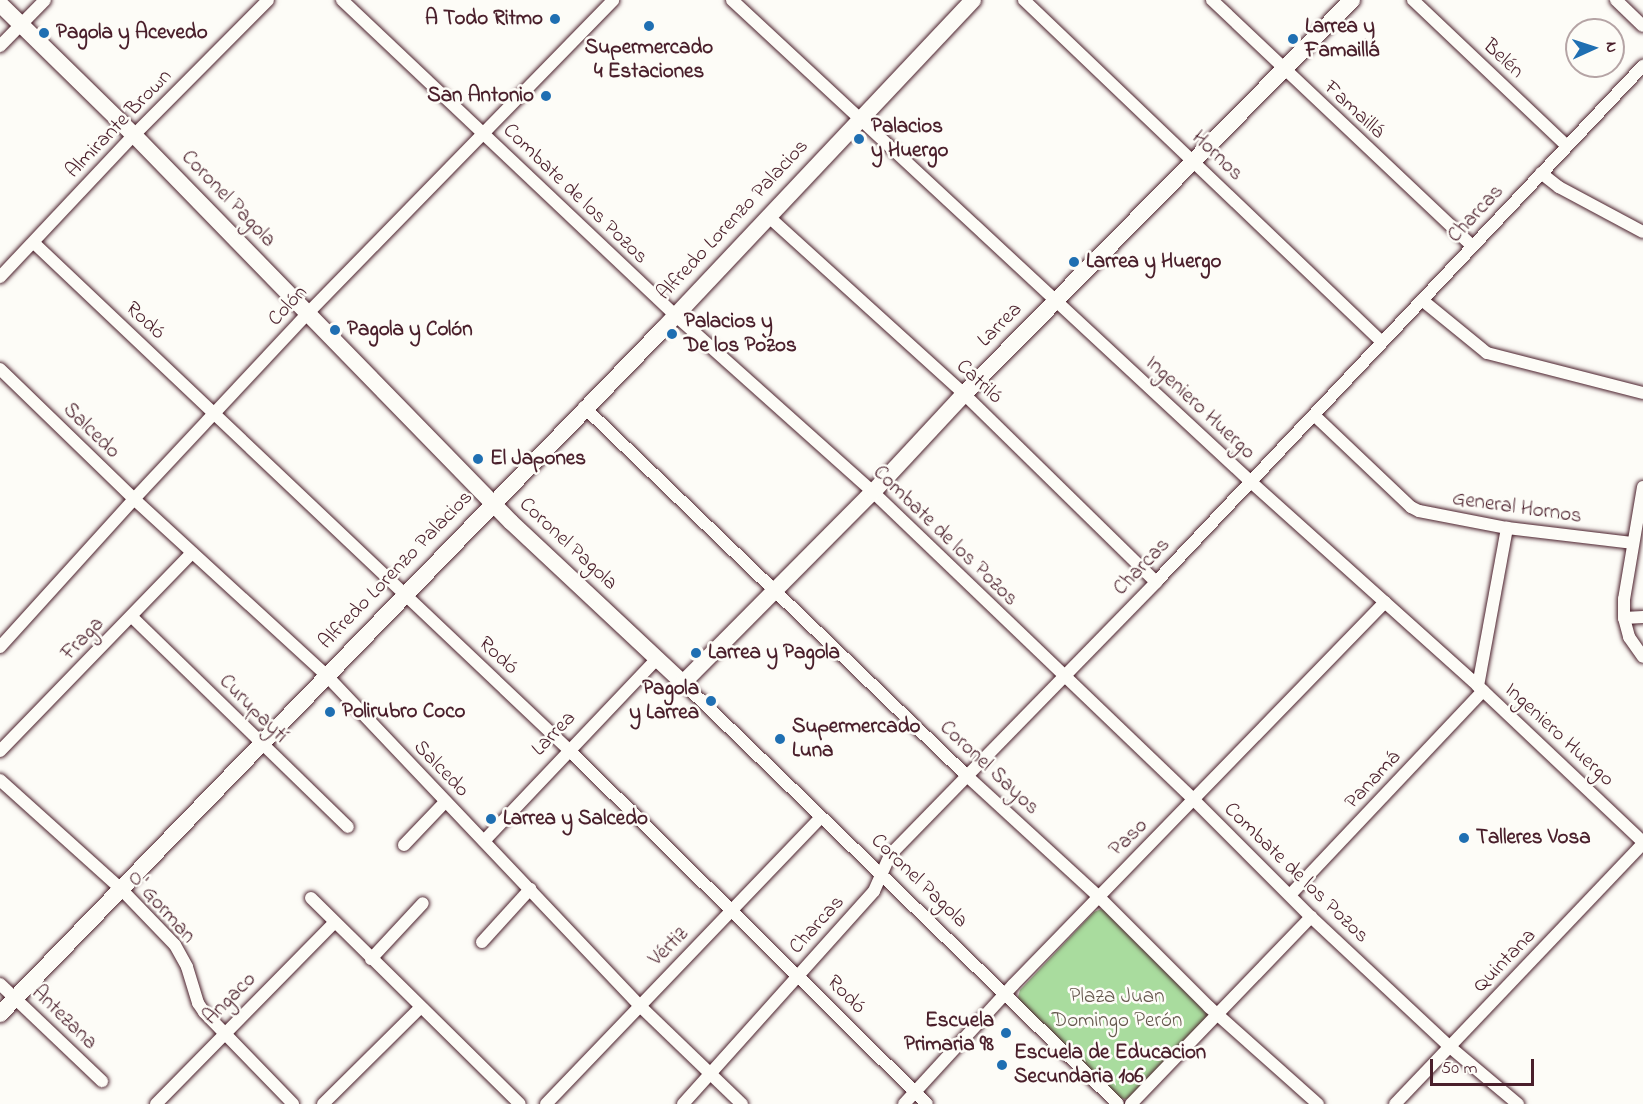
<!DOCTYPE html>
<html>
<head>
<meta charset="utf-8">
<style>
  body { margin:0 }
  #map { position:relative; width:1643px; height:1104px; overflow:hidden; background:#fdfcf7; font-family:"Indie Flower",sans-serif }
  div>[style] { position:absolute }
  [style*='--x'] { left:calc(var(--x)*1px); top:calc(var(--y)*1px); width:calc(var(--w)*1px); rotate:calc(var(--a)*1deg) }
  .green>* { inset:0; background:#a9dc9e }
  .roads { filter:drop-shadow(0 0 2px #4a1f2b) drop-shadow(0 0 2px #4a1f2b) }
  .street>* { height:12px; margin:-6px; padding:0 6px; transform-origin:6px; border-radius:6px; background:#fdfcf7 }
  .secondary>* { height:16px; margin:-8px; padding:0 8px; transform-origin:8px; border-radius:8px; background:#fdfcf7 }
  .dots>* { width:16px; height:16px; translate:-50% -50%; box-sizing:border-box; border:3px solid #fdfcf7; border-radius:50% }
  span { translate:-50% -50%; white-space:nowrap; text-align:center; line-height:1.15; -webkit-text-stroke:5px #fdfcf7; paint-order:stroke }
  .poi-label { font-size:21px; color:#4a1f2b; font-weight:700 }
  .right { translate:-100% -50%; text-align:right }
  .left { translate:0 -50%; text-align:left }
  .street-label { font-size:21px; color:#4a1f2b }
  .park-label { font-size:21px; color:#66584e }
  .north { position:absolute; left:1565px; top:18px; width:60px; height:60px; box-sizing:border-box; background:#fdfcf7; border:2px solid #b5a4a5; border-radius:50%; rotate:87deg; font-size:16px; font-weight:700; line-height:24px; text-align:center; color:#4a1f2b }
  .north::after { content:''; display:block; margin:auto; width:21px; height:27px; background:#1f6fb2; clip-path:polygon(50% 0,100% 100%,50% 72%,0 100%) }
  .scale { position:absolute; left:1430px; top:1059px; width:104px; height:27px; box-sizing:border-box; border:3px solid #4a1f2b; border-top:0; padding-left:8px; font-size:18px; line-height:21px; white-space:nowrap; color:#4a1f2b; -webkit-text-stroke:4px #fdfcf7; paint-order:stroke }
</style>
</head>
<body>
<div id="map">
  <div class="green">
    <div style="clip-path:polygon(1101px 909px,1109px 913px,1208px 1014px,1207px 1019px,1133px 1097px,1126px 1099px,1118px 1098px,1023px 1006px,1018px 997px,1020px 990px,1094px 912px)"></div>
  </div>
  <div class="roads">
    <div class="street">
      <div style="--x:342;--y:0;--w:458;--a:43.4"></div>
      <div style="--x:675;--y:315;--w:266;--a:41.8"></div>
      <div style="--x:873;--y:492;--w:445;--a:43.8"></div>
      <div style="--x:1194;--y:800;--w:165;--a:45"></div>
      <div style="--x:1311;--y:917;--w:190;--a:43.1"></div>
      <div style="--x:1450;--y:1047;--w:89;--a:40"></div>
      <div style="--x:732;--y:0;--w:708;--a:42.88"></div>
      <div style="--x:1251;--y:482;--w:305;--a:41.9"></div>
      <div style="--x:1478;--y:686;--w:227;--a:43.4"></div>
      <div style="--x:1024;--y:0;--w:495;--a:43.7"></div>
      <div style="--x:1212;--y:0;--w:358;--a:43.4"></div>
      <div style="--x:1413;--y:0;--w:212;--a:43.5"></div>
      <div style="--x:1616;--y:0;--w:37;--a:44"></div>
      <div style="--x:0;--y:46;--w:64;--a:-45.6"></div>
      <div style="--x:1541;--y:173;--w:23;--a:38"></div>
      <div style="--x:1559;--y:187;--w:95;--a:28.2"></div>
      <div style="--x:769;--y:217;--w:263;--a:42.2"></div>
      <div style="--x:964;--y:394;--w:269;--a:44.4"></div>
      <div style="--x:34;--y:243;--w:737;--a:43.46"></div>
      <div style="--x:569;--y:750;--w:503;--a:44.68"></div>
      <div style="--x:0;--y:277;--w:195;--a:-46.7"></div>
      <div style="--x:134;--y:135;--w:190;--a:-45.2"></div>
      <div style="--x:1422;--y:300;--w:84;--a:39.2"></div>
      <div style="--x:1487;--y:353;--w:161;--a:14.4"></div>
      <div style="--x:0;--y:369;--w:187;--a:44.1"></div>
      <div style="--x:134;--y:499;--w:260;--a:42.5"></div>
      <div style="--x:326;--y:675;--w:455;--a:46.5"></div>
      <div style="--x:639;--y:1005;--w:143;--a:43.9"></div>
      <div style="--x:584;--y:407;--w:532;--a:43.93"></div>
      <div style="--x:967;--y:776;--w:179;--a:42.5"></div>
      <div style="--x:1099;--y:897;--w:156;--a:45"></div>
      <div style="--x:1209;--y:1007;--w:146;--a:41.7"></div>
      <div style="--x:1314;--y:415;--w:134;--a:43.5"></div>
      <div style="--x:1411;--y:507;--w:9;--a:27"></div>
      <div style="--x:1419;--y:511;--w:90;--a:10.9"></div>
      <div style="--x:1507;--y:528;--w:126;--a:6.8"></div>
      <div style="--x:1643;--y:487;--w:114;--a:99.6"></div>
      <div style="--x:1624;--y:599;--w:19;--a:90"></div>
      <div style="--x:1624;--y:618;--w:20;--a:75"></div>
      <div style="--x:1629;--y:637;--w:24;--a:55"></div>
      <div style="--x:132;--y:617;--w:301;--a:44.2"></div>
      <div style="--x:1624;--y:618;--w:19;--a:-3"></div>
      <div style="--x:0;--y:647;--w:200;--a:-47.8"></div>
      <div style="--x:134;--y:499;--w:255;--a:-46.9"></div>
      <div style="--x:308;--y:313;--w:437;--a:-45.7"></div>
      <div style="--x:683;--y:683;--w:605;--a:44.06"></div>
      <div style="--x:1478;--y:686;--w:161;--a:-79.6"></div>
      <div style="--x:0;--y:751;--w:276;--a:-45.9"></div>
      <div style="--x:0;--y:780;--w:164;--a:42"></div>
      <div style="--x:122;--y:890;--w:76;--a:46.1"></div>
      <div style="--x:175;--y:945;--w:25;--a:61"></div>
      <div style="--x:187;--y:967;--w:38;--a:73"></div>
      <div style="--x:198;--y:1003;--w:11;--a:56"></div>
      <div style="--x:204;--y:1012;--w:128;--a:45.9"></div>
      <div style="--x:484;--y:841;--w:251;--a:-46.5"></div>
      <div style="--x:404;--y:845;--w:59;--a:-46.4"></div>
      <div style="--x:1290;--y:895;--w:281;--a:-46.6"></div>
      <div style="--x:311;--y:898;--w:293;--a:44.6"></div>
      <div style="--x:482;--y:942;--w:72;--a:-47.8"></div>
      <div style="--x:371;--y:959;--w:76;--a:-47.1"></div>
      <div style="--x:0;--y:984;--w:141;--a:43.6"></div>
      <div style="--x:156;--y:1104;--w:254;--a:-45.5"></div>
      <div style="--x:323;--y:1104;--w:136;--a:-44.7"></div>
      <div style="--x:546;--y:1104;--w:396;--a:-46.2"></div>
      <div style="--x:683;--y:1104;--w:286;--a:-48.1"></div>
      <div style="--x:874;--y:891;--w:39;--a:-66"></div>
      <div style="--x:890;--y:855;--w:381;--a:-45.7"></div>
      <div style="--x:1156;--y:582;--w:710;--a:-46.66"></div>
      <div style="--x:904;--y:1104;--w:161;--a:-47.5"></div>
      <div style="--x:1013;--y:985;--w:534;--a:-45.83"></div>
      <div style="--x:1131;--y:1104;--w:260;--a:-46.1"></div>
      <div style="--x:1395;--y:1104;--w:359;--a:-46.4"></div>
    </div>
    <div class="secondary">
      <div style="--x:0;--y:4;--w:187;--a:44.4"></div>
      <div style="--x:134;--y:135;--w:540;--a:45.75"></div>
      <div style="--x:511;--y:522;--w:236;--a:43.1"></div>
      <div style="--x:683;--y:683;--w:269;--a:-45.2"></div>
      <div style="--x:873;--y:492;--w:134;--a:-47.1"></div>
      <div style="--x:964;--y:394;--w:553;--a:-45.44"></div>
      <div style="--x:0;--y:1014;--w:953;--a:-45.94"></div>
      <div style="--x:663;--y:329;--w:452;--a:-46.7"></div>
    </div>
  </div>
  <div class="dots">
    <div style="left:555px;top:19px;background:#1f6fb2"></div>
    <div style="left:649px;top:26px;background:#1f6fb2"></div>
    <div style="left:44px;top:33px;background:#1f6fb2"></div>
    <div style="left:1293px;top:39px;background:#1f6fb2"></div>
    <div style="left:546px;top:96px;background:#1f6fb2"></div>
    <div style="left:859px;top:139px;background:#1f6fb2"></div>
    <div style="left:1074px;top:262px;background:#1f6fb2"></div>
    <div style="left:335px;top:330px;background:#1f6fb2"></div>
    <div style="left:672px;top:334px;background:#1f6fb2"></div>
    <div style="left:478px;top:459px;background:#1f6fb2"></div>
    <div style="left:696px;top:653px;background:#1f6fb2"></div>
    <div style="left:711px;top:701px;background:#1f6fb2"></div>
    <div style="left:330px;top:712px;background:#1f6fb2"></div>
    <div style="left:780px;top:739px;background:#1f6fb2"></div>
    <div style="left:491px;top:819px;background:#1f6fb2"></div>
    <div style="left:1464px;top:838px;background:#1f6fb2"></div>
    <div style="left:1006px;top:1033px;background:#1f6fb2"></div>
    <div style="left:1002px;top:1065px;background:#1f6fb2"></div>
  </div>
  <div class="poi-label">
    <span class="right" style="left:543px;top:19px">A Todo Ritmo</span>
    <span class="left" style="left:1305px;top:39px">Larrea y<br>Famaillá</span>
    <span class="left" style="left:56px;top:33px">Pagola y Acevedo</span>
    <span style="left:649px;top:60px">Supermercado<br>4 Estaciones</span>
    <span class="right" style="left:534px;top:96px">San Antonio</span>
    <span class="left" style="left:871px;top:139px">Palacios<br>y Huergo</span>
    <span class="left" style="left:1086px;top:262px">Larrea y Huergo</span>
    <span class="left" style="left:684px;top:334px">Palacios y<br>De los Pozos</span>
    <span class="left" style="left:347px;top:330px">Pagola y Colón</span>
    <span class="left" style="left:490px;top:459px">El Japones</span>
    <span class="left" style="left:708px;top:653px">Larrea y Pagola</span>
    <span class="right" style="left:699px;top:701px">Pagola<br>y Larrea</span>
    <span class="left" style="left:342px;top:712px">Polirubro Coco</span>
    <span class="left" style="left:792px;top:739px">Supermercado<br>Luna</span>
    <span class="left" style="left:503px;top:819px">Larrea y Salcedo</span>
    <span class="left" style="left:1476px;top:838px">Talleres Vosa</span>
    <span class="right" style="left:994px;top:1033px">Escuela<br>Primaria 98</span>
    <span class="left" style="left:1014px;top:1065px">Escuela de Educacion<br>Secundaria 106</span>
  </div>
  <div class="street-label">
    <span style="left:1503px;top:59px;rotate:43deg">Belén</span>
    <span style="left:1354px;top:110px;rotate:43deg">Famaillá</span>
    <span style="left:119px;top:124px;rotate:-46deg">Almirante Brown</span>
    <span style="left:1217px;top:156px;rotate:44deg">Hornos</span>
    <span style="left:575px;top:194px;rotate:44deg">Combate de los Pozos</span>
    <span style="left:228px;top:199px;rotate:46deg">Coronel Pagola</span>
    <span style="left:1476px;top:214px;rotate:-47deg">Charcas</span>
    <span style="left:733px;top:220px;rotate:-47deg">Alfredo Lorenzo Palacios</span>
    <span style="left:288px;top:306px;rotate:-47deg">Colón</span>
    <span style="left:145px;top:321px;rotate:43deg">Rodó</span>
    <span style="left:1000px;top:325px;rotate:-45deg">Larrea</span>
    <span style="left:979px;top:382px;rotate:43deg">Catriló</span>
    <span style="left:1200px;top:408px;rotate:43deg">Ingeniero Huergo</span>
    <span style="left:91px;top:431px;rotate:44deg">Salcedo</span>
    <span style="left:1517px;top:508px;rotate:8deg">General Hornos</span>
    <span style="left:945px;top:536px;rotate:44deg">Combate de los Pozos</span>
    <span style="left:568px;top:544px;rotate:43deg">Coronel Pagola</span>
    <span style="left:1142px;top:567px;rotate:-46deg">Charcas</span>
    <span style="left:396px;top:570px;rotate:-46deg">Alfredo Lorenzo Palacios</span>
    <span style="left:83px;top:639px;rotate:-46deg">Fraga</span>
    <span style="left:498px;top:656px;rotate:43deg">Rodó</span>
    <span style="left:253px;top:709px;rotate:45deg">Curupaytí</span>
    <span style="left:554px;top:734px;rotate:-46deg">Larrea</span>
    <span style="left:1559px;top:735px;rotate:43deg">Ingeniero Huergo</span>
    <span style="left:989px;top:768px;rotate:43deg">Coronel Sayos</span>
    <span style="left:441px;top:769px;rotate:46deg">Salcedo</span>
    <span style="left:1373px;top:780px;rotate:-47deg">Panamá</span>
    <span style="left:1129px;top:838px;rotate:-45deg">Paso</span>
    <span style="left:1296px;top:873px;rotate:44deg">Combate de los Pozos</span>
    <span style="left:919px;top:881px;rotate:44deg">Coronel Pagola</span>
    <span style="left:161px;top:907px;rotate:48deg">O' Gorman</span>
    <span style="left:817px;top:925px;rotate:-48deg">Charcas</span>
    <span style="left:669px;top:947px;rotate:-45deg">Vértiz</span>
    <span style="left:1505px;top:961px;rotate:-46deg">Quintana</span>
    <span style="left:846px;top:995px;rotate:45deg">Rodó</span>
    <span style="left:230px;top:999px;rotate:-45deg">Angaco</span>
    <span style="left:64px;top:1018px;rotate:44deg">Antezana</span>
  </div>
  <div class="park-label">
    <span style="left:1117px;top:1009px">Plaza Juan<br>Domingo Perón</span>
  </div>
  <div class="north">N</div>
  <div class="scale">50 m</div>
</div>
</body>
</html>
